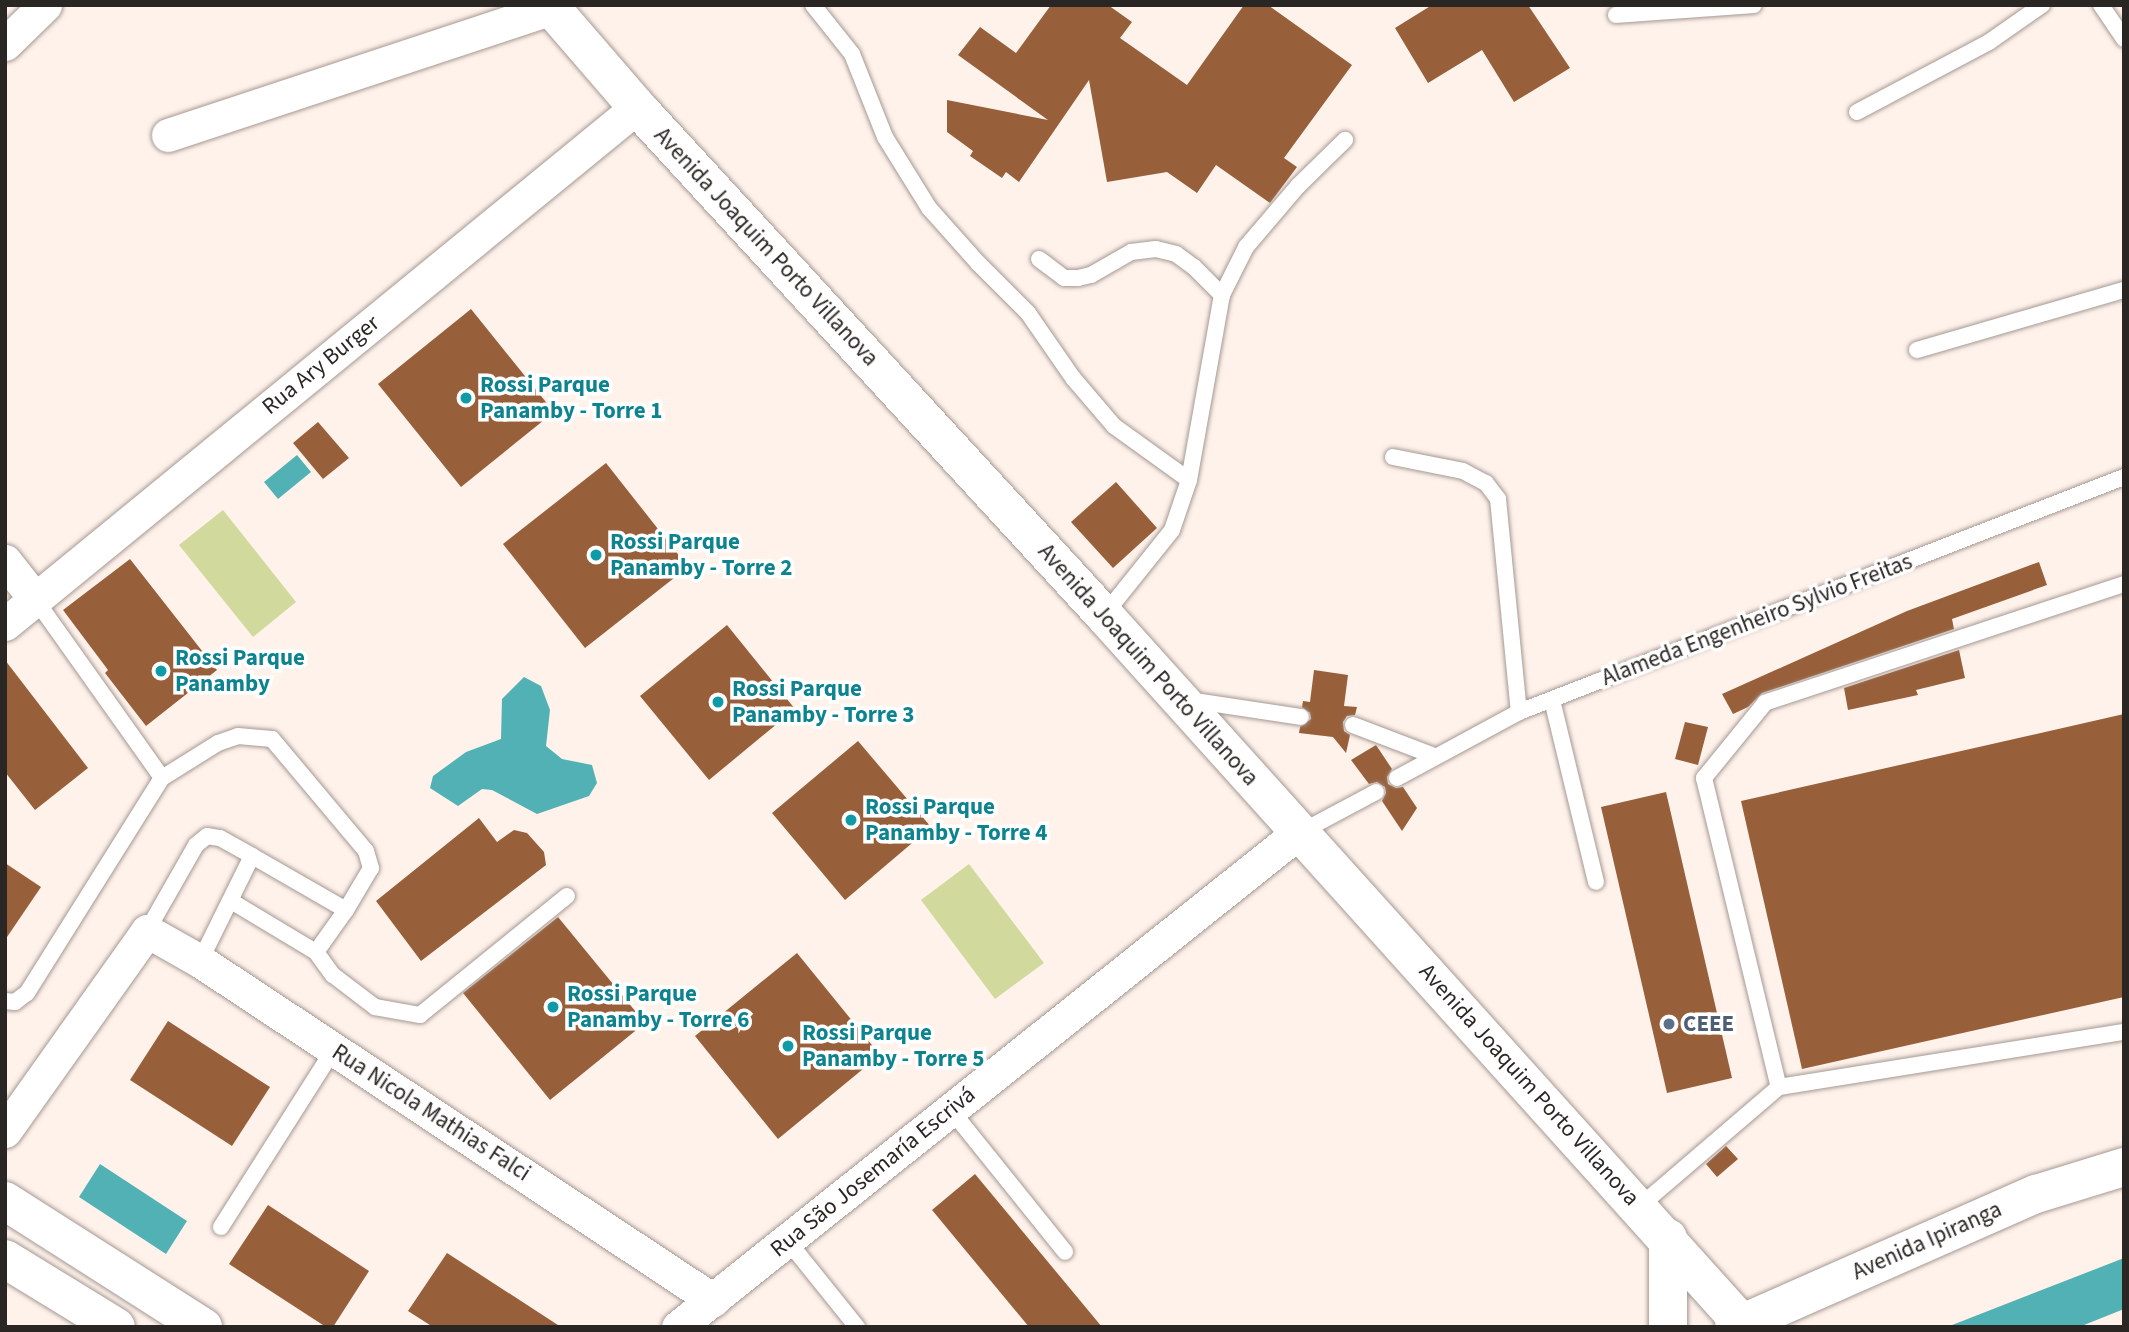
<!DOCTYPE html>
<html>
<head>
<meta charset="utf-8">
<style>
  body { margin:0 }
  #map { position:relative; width:2129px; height:1332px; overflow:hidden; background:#fff2eb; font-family:"Source Sans 3",sans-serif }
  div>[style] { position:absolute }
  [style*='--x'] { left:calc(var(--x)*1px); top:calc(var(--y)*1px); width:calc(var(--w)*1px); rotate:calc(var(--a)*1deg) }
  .green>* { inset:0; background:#d2d99d }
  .water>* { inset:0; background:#52b1b5 }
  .building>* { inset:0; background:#975f3a }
  .roads { filter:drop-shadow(0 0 2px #a49993) drop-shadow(0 0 2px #a49993) }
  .lane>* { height:16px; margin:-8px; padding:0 8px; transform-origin:8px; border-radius:8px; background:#fff }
  .street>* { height:33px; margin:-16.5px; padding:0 16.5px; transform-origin:16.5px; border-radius:16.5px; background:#fff }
  .secondary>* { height:38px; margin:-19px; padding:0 19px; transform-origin:19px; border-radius:19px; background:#fff }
  .dots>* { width:19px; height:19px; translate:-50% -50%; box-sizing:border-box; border:4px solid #fff; border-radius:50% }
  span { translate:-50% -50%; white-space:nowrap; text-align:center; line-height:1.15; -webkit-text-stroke:7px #fff; paint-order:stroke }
  .street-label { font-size:23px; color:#2a2623 }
  .culture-label { font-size:23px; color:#0d838f; font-weight:700 }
  .left { translate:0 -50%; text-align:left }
  .service-label { font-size:23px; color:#4e5e75; font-weight:700 }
  .frame { position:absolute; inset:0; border:7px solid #2a2623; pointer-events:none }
</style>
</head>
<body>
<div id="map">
  <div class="green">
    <div style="clip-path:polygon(223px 510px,296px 602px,253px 637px,179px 545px)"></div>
    <div style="clip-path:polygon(969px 864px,1044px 963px,995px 999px,921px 900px)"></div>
  </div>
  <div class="water">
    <div style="clip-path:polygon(297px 455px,311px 472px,278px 499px,264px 482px)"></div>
    <div style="clip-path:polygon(524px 677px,541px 686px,550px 710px,546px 746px,562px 759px,592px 765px,597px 783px,589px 796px,537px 814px,492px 790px,482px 789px,458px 806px,430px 788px,433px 776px,466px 752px,501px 739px,502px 699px)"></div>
    <div style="clip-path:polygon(100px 1164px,187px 1221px,166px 1254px,79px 1197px)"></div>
    <div style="clip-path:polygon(2124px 1258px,2124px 1309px,2079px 1327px,1947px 1327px)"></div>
  </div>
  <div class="building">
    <div style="clip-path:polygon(1051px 5px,1108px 5px,1132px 22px,1120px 38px,1187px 85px,1244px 5px,1268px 5px,1352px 65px,1284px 158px,1297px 167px,1270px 203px,1216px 165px,1197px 193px,1167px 172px,1107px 182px,1089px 80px,1019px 182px,1006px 172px,1002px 178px,970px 156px,973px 151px,947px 132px,947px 100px,1048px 120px,958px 55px,980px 27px,1016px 53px)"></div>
    <div style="clip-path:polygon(1432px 5px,1528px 5px,1570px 68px,1514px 102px,1482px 50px,1428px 83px,1395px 28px)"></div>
    <div style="clip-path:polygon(471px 309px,554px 412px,461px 487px,378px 384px)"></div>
    <div style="clip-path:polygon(318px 422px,349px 458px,323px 479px,293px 443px)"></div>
    <div style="clip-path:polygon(606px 463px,688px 567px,585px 648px,503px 544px)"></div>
    <div style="clip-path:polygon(1116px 482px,1157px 528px,1113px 568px,1071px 522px)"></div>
    <div style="clip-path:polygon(130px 559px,217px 670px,146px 726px,105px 673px,108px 670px,63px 610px)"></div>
    <div style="clip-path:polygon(2039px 562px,2047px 585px,1952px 619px,1954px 629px,1762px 693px,1748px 707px,1733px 714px,1722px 694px,1907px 611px)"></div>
    <div style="clip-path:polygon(727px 625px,795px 709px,709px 780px,640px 696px)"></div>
    <div style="clip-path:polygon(1959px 650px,1965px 678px,1916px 690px,1918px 695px,1848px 710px,1844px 688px)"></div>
    <div style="clip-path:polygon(5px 660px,88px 768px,35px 810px,5px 772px)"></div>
    <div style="clip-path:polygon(1314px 670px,1348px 675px,1344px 706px,1357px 707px,1355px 715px,1347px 716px,1343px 722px,1344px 731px,1350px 735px,1346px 753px,1333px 737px,1299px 733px,1300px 727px,1311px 719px,1310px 713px,1302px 707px,1303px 701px,1310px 702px)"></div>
    <div style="clip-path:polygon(2124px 714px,2124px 997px,1802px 1069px,1741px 801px)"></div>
    <div style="clip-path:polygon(1685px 722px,1708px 727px,1698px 765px,1675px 759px)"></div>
    <div style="clip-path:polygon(858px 741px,931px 827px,845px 900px,772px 813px)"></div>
    <div style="clip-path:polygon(1376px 745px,1392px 769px,1387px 777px,1388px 784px,1396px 788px,1403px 787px,1417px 808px,1402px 831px,1382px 801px,1386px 793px,1385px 787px,1377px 782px,1369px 784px,1351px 760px)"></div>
    <div style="clip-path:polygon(1666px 792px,1732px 1078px,1667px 1093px,1601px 807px)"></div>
    <div style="clip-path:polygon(479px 818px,497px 842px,514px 830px,527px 833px,544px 852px,546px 865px,421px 961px,376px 901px)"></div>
    <div style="clip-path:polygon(5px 863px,41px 887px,5px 940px)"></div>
    <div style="clip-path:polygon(558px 917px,645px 1023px,550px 1100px,463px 993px)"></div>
    <div style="clip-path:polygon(797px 953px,880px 1055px,778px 1139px,695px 1036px)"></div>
    <div style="clip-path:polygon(168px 1021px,270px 1087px,232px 1146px,130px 1080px)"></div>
    <div style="clip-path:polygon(1726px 1146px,1738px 1159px,1717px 1177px,1706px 1164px)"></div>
    <div style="clip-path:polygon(975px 1174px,1102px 1327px,1029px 1327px,932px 1210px)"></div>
    <div style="clip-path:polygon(268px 1205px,369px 1271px,333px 1327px,326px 1327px,229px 1264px)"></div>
    <div style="clip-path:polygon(447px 1253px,561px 1327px,433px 1327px,408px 1311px)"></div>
  </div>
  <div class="roads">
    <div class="lane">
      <div style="--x:813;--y:5;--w:63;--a:51.5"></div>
      <div style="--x:852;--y:54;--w:89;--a:68.3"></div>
      <div style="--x:885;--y:137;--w:84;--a:58.2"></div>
      <div style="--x:929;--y:208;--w:74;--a:48.3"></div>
      <div style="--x:978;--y:263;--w:71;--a:45"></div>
      <div style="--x:1028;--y:313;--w:79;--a:55.3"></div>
      <div style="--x:1073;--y:378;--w:63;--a:49.5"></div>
      <div style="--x:1114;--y:426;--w:92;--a:35.8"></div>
      <div style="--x:2101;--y:5;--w:41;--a:55.9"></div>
      <div style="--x:1616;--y:15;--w:138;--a:-4.1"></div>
      <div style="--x:1857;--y:112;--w:149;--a:-27.9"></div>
      <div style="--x:1989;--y:42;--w:65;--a:-34.9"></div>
      <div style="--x:1039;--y:259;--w:31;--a:37"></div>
      <div style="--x:1064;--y:278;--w:14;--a:0"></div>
      <div style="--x:1078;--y:278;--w:13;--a:-13"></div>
      <div style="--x:1091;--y:275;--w:46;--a:-29.9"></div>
      <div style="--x:1131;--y:252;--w:25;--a:-7"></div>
      <div style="--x:1156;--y:249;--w:21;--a:14"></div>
      <div style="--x:1176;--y:254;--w:22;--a:36"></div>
      <div style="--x:1194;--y:267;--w:40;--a:45"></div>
      <div style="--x:1917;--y:350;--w:216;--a:-16.2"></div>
      <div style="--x:1393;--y:457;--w:71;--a:11.3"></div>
      <div style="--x:1463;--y:471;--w:26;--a:28"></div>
      <div style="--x:1486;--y:483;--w:20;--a:53"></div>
      <div style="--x:1498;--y:499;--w:214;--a:84.4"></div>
      <div style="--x:2124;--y:584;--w:378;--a:161.7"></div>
      <div style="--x:1765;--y:703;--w:97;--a:129.1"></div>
      <div style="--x:1704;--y:778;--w:318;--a:76.4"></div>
      <div style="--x:1779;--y:1087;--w:349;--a:-9.1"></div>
      <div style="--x:35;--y:599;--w:219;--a:54.6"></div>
      <div style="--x:1104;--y:615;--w:109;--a:-51.3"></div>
      <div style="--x:1172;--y:530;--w:53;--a:-71.2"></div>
      <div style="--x:1189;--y:480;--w:188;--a:-79.9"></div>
      <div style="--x:1222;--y:295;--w:54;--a:-63.4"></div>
      <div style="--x:1246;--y:247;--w:80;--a:-49.6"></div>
      <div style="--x:1298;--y:186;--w:66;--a:-44.4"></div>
      <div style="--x:1189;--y:700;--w:113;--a:8.6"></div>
      <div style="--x:1552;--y:700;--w:187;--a:76.4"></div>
      <div style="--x:1353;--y:725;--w:87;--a:20.9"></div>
      <div style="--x:1397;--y:778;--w:139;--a:-28.4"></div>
      <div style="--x:1519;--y:712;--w:649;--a:-21.23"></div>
      <div style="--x:1301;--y:832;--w:85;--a:-28.1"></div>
      <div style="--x:231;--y:901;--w:99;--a:31"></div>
      <div style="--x:316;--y:952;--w:52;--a:-54.5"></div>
      <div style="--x:147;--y:931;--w:99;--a:-60.3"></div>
      <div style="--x:196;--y:845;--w:14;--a:-39"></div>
      <div style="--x:207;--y:836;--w:13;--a:9"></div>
      <div style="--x:220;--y:838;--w:37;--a:29"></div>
      <div style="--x:252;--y:856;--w:117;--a:116.3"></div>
      <div style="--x:316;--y:952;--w:29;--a:54"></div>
      <div style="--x:333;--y:975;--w:53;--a:37.3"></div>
      <div style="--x:375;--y:1007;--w:46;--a:10.1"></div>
      <div style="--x:420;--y:1015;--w:189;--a:-39"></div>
      <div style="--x:5;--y:1001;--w:10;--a:6"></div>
      <div style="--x:15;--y:1002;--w:15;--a:-37"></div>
      <div style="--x:27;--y:993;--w:254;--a:-57.9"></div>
      <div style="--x:162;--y:778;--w:66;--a:-32"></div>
      <div style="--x:218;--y:743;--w:21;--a:-19"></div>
      <div style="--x:238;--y:736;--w:34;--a:5"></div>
      <div style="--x:272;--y:739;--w:146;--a:50"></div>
      <div style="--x:366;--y:851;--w:18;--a:74"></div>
      <div style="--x:371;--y:868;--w:49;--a:120.8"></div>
      <div style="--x:346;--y:910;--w:108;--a:-150.1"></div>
      <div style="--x:951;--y:1110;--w:182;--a:51.2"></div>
      <div style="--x:1640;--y:1206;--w:183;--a:-40.6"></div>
      <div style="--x:221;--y:1227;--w:211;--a:-57.6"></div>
      <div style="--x:787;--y:1240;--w:112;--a:51.2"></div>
    </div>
    <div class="street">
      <div style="--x:5;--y:44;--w:56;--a:-44.3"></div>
      <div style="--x:168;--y:135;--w:404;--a:-18.3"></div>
      <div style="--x:5;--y:561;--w:48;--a:51.7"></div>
      <div style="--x:5;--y:624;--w:817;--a:-39.28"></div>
      <div style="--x:5;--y:1131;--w:245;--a:-54.6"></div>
      <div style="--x:147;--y:931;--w:61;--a:29.5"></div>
      <div style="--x:200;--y:961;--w:615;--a:33.46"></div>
      <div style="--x:678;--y:1327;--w:793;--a:-38.55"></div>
    </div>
    <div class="secondary">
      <div style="--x:549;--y:5;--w:135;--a:49.2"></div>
      <div style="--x:637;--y:107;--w:690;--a:47.41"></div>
      <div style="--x:1104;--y:615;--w:958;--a:48"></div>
      <div style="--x:5;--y:1201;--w:235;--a:32.5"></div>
      <div style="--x:1668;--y:1238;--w:89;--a:90"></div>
      <div style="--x:5;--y:1259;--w:130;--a:31.5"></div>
      <div style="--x:1734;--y:1327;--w:330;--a:-23.8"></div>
      <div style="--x:2036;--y:1194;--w:92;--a:-17.1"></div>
    </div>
  </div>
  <div class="dots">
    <div style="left:466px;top:398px;background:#0f9aa8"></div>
    <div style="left:596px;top:555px;background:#0f9aa8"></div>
    <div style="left:161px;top:671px;background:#0f9aa8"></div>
    <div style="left:718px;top:702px;background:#0f9aa8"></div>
    <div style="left:851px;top:820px;background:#0f9aa8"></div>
    <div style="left:553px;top:1007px;background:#0f9aa8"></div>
    <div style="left:1669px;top:1024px;background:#5c6f8a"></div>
    <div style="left:788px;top:1046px;background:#0f9aa8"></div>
  </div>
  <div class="street-label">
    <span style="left:766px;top:247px;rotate:47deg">Avenida Joaquim Porto Villanova</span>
    <span style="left:321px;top:365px;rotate:-39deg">Rua Ary Burger</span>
    <span style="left:1757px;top:620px;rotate:-21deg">Alameda Engenheiro Sylvio Freitas</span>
    <span style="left:1148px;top:665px;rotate:48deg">Avenida Joaquim Porto Villanova</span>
    <span style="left:1529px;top:1085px;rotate:48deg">Avenida Joaquim Porto Villanova</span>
    <span style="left:431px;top:1113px;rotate:33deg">Rua Nicola Mathias Falci</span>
    <span style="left:873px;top:1172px;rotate:-39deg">Rua São Josemaría Escrivá</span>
    <span style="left:1927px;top:1241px;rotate:-24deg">Avenida Ipiranga</span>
  </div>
  <div class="culture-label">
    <span class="left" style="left:480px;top:398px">Rossi Parque<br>Panamby - Torre 1</span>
    <span class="left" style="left:610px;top:555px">Rossi Parque<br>Panamby - Torre 2</span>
    <span class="left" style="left:175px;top:671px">Rossi Parque<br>Panamby</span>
    <span class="left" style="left:732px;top:702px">Rossi Parque<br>Panamby - Torre 3</span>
    <span class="left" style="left:865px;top:820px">Rossi Parque<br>Panamby - Torre 4</span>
    <span class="left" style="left:567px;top:1007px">Rossi Parque<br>Panamby - Torre 6</span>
    <span class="left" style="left:802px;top:1046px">Rossi Parque<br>Panamby - Torre 5</span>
  </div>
  <div class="service-label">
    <span class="left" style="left:1683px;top:1024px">CEEE</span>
  </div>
  <div class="frame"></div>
</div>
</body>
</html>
